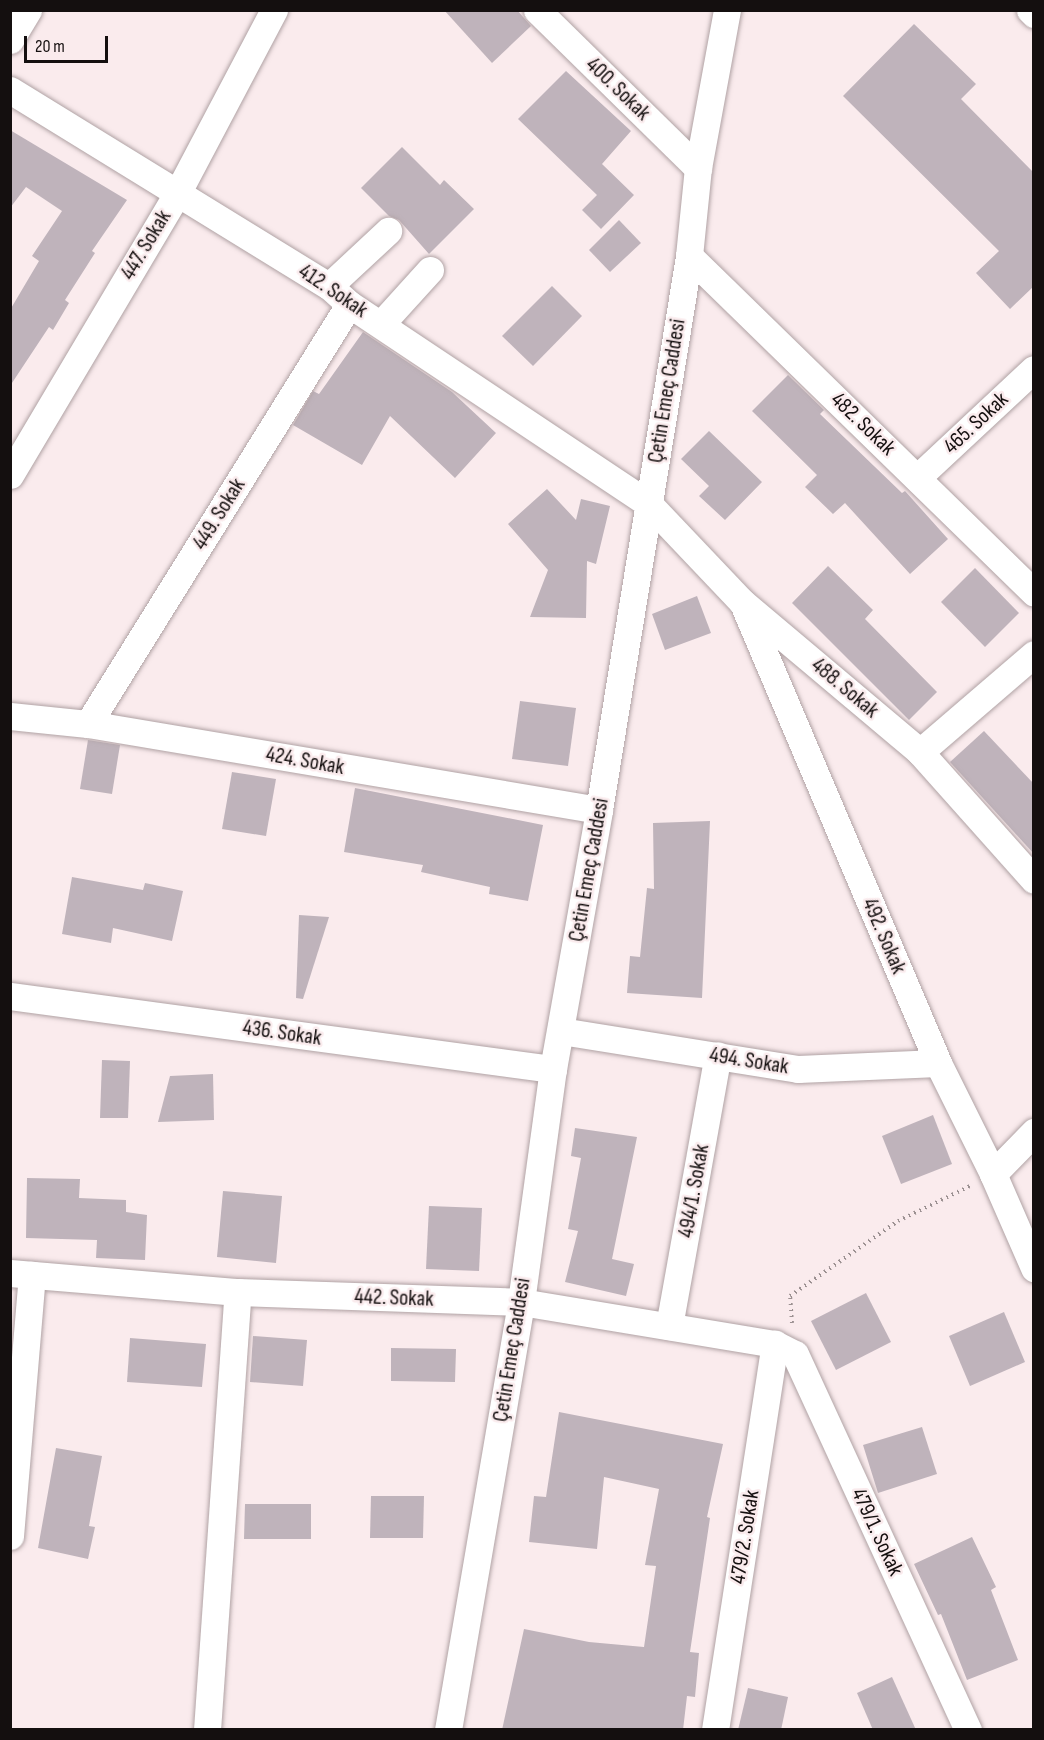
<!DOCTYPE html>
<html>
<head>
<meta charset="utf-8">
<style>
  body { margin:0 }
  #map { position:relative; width:1044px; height:1740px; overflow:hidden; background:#faebed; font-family:"Sofia Sans Condensed",sans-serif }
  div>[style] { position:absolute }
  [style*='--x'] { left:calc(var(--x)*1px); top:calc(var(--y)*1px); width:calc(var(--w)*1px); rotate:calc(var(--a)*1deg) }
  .building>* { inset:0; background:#bfb3bb }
  .path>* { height:4px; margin-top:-2px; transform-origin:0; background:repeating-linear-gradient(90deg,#9b9091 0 1.5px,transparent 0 6px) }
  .roads { filter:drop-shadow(0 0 2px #b0a2a4) drop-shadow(0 0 2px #b0a2a4) }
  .minor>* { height:27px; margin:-13.5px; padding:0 13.5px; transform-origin:13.5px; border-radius:13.5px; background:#fff }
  span { translate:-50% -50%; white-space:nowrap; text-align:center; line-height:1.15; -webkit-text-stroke:5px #faebed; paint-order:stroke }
  .street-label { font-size:22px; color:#140f0f }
  .frame { position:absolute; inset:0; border:12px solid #140f0f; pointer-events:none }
  .scale { position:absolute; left:24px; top:36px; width:84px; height:27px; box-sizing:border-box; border:3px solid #140f0f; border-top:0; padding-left:8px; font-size:18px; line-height:21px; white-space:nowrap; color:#140f0f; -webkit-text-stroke:4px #faebed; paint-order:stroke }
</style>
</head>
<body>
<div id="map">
  <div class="building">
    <div style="clip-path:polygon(444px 10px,517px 10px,531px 26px,492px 63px)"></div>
    <div style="clip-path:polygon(914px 24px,976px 84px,961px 99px,1034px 173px,1034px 286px,1010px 309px,976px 273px,999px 251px,843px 96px)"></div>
    <div style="clip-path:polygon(566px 71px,631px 131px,602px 164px,634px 195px,601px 229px,582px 210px,597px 195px,518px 119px)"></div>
    <div style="clip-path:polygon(10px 130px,127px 200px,92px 251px,95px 253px,65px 300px,69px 303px,53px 330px,49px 327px,10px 386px,10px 310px,39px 261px,32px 256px,62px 211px,26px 187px,10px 208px)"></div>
    <div style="clip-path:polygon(402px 147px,440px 185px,444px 180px,474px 209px,429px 254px,399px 220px,389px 216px,361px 188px)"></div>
    <div style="clip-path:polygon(619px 220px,641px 243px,610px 272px,589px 250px)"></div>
    <div style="clip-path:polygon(552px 286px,582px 316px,533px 366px,502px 336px)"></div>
    <div style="clip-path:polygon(363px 332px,452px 392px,496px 433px,455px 478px,390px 416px,362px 465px,293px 425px,313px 391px,319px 394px)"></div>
    <div style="clip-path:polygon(788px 375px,824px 410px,820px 414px,902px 493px,905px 491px,948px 539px,910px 574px,845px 503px,833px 514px,805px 487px,817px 475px,752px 411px)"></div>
    <div style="clip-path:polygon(709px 431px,762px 482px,725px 520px,699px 496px,709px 486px,681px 459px)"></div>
    <div style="clip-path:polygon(547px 489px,576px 520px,581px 499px,610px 506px,596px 564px,587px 561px,586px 618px,530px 617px,548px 570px,508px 524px)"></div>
    <div style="clip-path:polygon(828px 566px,873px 610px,865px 619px,937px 692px,909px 720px,792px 603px)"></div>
    <div style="clip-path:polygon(975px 568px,1019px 613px,985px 647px,941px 602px)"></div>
    <div style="clip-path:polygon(697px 596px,711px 633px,665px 650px,652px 614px)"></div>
    <div style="clip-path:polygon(520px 701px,576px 708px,568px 766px,512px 759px)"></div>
    <div style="clip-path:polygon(984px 731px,1034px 784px,1034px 854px,950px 762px)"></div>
    <div style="clip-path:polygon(88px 740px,120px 745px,112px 794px,80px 789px)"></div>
    <div style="clip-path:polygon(232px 772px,276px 779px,266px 836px,222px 829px)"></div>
    <div style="clip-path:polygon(355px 788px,543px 825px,528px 901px,489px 894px,490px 887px,421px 872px,423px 865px,344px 852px)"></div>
    <div style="clip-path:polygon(710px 821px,702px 998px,627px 993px,630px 956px,640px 957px,647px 888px,654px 889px,653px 823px)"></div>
    <div style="clip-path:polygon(72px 877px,143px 890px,145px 883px,183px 891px,172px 941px,113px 928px,111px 943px,62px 934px)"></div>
    <div style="clip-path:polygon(299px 915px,329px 917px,303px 999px,296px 998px)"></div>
    <div style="clip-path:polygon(102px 1060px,130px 1061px,128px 1118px,100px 1118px)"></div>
    <div style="clip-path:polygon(213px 1074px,214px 1120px,158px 1122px,170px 1076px)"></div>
    <div style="clip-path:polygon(933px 1115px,952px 1164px,901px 1184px,882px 1136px)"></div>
    <div style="clip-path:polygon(575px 1128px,637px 1137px,612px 1259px,634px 1264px,626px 1296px,565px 1282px,578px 1231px,568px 1229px,581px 1158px,571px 1156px)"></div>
    <div style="clip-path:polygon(27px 1178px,80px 1179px,79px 1198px,126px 1200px,126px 1212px,147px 1215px,145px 1260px,96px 1258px,97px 1240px,26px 1238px)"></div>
    <div style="clip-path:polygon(223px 1191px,282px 1196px,276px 1263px,217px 1257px)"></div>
    <div style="clip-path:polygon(429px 1206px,482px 1208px,479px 1271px,426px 1269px)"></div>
    <div style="clip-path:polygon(866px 1293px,891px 1342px,836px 1370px,811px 1321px)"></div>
    <div style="clip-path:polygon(1004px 1312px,1025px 1362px,970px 1386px,949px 1336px)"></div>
    <div style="clip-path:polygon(253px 1336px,307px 1340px,303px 1386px,250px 1382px)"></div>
    <div style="clip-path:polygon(130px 1338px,206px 1344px,202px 1387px,127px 1382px)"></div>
    <div style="clip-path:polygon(391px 1348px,456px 1349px,455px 1382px,391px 1381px)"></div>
    <div style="clip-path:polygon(559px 1412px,723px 1444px,707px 1517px,710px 1518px,690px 1652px,699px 1653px,695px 1697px,687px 1696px,683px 1730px,502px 1730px,524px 1629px,589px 1642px,644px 1647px,656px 1566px,645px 1565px,659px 1489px,604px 1477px,597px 1549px,529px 1542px,534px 1496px,546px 1497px)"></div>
    <div style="clip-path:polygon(922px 1427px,937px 1474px,878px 1493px,863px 1445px)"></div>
    <div style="clip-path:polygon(56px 1448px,102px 1456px,89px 1526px,95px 1527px,88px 1559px,38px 1548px)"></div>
    <div style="clip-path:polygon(371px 1496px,424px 1496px,423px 1538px,370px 1538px)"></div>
    <div style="clip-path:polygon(245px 1504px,311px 1504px,311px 1539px,244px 1539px)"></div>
    <div style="clip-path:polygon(972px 1537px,996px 1587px,991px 1590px,1018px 1660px,967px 1680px,941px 1614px,938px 1615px,914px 1564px)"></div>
    <div style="clip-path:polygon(892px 1677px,916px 1730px,873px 1730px,857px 1693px)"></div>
    <div style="clip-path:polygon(748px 1688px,788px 1697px,781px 1730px,738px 1730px)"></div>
  </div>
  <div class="path">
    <div style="--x:792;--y:1323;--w:27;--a:-94"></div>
    <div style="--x:790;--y:1296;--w:131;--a:-34.8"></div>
    <div style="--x:898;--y:1221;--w:80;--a:-25.9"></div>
  </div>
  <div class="roads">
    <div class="minor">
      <div style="--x:537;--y:10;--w:226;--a:44.5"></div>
      <div style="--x:1030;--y:10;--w:6;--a:45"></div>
      <div style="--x:10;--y:40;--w:35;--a:-59"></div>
      <div style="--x:10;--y:90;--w:374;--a:31.6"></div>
      <div style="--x:329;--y:286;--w:27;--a:42"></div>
      <div style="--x:349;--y:304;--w:361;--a:33.7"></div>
      <div style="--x:649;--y:504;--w:135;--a:46.5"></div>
      <div style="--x:742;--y:602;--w:233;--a:40.1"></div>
      <div style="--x:920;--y:752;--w:171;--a:48.3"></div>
      <div style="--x:689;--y:256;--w:482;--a:44.3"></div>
      <div style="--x:329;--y:286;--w:81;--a:-43"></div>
      <div style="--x:381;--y:324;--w:73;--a:-47.8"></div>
      <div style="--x:10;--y:475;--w:329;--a:-59.3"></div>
      <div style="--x:178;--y:192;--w:206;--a:-62.2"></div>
      <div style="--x:918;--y:477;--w:158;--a:-43"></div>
      <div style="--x:745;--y:608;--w:494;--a:67"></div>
      <div style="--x:938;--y:1063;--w:124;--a:63.6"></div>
      <div style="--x:993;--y:1174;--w:103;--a:66.4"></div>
      <div style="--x:10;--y:716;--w:78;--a:5.9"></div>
      <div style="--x:88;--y:724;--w:518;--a:9.55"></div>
      <div style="--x:88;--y:724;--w:494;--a:-58.1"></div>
      <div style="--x:920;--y:752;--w:150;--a:-40.7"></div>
      <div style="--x:10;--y:996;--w:548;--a:7.66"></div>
      <div style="--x:561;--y:1031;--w:240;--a:9.1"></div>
      <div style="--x:798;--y:1069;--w:140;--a:-2.5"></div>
      <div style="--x:993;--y:1174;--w:59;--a:-45.7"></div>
      <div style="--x:10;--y:1273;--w:229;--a:4.8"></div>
      <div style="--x:238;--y:1292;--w:283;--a:2"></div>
      <div style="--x:521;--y:1302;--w:257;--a:9.4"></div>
      <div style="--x:775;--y:1344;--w:22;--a:27"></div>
      <div style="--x:795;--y:1354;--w:414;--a:65.3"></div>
      <div style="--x:669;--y:1326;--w:275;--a:-79.8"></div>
      <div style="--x:10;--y:1536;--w:262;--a:-85.2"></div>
      <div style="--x:207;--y:1730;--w:439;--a:-86"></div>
      <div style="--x:448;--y:1730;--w:434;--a:-80.3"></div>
      <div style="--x:521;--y:1302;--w:235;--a:-82.2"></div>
      <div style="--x:553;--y:1069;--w:263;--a:-79.9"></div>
      <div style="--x:599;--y:810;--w:561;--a:-80.77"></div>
      <div style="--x:689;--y:256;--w:88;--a:-84.2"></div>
      <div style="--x:698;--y:168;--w:161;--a:-79.6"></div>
      <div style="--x:715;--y:1730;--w:391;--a:-81.2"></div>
    </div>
  </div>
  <div class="street-label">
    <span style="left:618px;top:89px;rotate:44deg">400. Sokak</span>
    <span style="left:146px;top:245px;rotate:-59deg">447. Sokak</span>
    <span style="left:333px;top:291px;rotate:34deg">412. Sokak</span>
    <span style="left:667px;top:391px;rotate:-81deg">Çetin Emeç Caddesi</span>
    <span style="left:976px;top:423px;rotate:-43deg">465. Sokak</span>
    <span style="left:863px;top:424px;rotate:44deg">482. Sokak</span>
    <span style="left:219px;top:514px;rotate:-58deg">449. Sokak</span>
    <span style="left:845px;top:688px;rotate:40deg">488. Sokak</span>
    <span style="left:305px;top:761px;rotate:10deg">424. Sokak</span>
    <span style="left:589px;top:870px;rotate:-80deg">Çetin Emeç Caddesi</span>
    <span style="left:884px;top:936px;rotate:67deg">492. Sokak</span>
    <span style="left:282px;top:1033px;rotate:8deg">436. Sokak</span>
    <span style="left:749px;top:1061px;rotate:9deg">494. Sokak</span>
    <span style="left:694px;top:1191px;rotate:-80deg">494/1. Sokak</span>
    <span style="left:394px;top:1298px;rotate:2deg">442. Sokak</span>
    <span style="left:512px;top:1350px;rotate:-81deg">Çetin Emeç Caddesi</span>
    <span style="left:877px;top:1532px;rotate:65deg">479/1. Sokak</span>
    <span style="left:745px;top:1537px;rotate:-81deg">479/2. Sokak</span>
  </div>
  <div class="frame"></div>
  <div class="scale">20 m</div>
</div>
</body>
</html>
